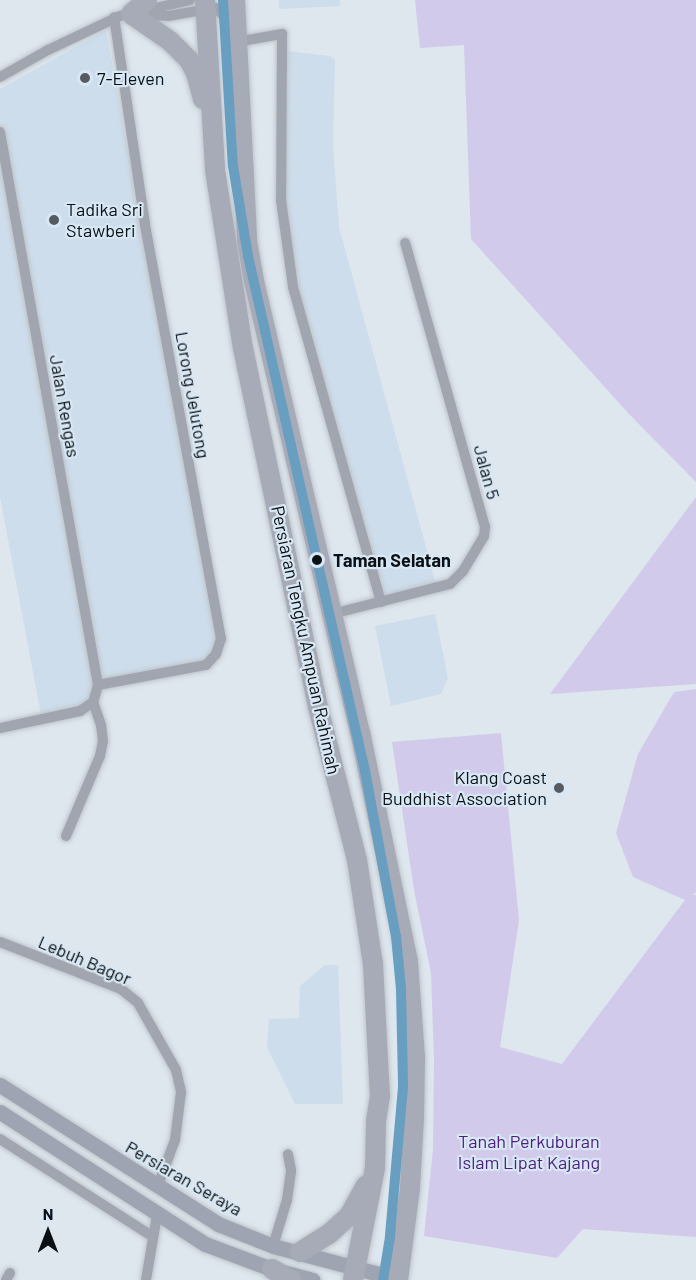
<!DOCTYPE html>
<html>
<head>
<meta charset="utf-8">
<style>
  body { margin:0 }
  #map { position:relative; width:696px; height:1280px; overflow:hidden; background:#dee6ee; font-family:Barlow,sans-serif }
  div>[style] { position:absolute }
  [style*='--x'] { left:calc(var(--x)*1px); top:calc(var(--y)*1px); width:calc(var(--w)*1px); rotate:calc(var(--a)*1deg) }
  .built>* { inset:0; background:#ceddeb }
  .green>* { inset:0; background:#d2caeb }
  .roads { filter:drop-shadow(0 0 2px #bec4c9) drop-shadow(0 0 2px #bec4c9) }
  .street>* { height:10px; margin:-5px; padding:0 5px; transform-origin:5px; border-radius:5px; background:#a1a5b0 }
  .secondary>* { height:15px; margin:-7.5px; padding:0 7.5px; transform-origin:7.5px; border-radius:7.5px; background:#9ea4b1 }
  .highway>* { height:20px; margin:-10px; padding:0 10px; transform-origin:10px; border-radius:10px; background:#a7abb8 }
  .rail-1>* { height:10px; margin:-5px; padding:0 5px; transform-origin:5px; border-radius:5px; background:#689ec0 }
  .dots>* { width:16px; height:16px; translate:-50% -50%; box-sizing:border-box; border:3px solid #d8e7f4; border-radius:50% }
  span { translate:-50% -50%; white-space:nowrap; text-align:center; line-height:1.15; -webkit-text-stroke:4.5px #d8e7f4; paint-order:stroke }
  .poi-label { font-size:18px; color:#0b1014 }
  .left { translate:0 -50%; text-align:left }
  .right { translate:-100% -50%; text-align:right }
  .street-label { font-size:18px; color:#0b1014 }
  .stop-label { font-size:18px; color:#0b1014; font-weight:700 }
  .park-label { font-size:18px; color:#4e1d7e }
  .north { position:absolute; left:18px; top:1202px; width:60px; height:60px; -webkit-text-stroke:4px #d8e7f4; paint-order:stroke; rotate:0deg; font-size:16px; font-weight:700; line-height:24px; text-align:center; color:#0b1014 }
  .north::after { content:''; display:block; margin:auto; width:21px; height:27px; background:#0b1014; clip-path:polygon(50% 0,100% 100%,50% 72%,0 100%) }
</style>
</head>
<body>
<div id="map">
  <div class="built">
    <div style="clip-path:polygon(279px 0,340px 0,340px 6px,279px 9px)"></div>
    <div style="clip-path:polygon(106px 30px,216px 637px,213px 650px,204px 661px,93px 682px,88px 700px,78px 707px,41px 715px,0 497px,0 89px)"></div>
    <div style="clip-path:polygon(286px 51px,330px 56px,335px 60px,333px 145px,339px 227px,436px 584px,384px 595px,298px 286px,286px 204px)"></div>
    <div style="clip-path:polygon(435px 614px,448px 678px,441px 694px,391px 706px,375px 626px)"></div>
    <div style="clip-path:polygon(325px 965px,338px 965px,343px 1104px,295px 1104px,267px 1047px,269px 1019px,299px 1018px,300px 986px)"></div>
  </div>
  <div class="green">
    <div style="clip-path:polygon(415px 0,696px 0,696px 482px,629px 414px,471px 239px,464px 45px,420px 48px)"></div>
    <div style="clip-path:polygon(696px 497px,696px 684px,550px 694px)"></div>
    <div style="clip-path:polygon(696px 689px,696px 892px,693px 895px,696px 895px,696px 1237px,583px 1229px,557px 1258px,424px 1236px,433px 1149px,434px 1060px,431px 973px,414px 890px,392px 742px,501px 733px,519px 920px,500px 1047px,562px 1064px,685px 900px,633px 877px,616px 833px,638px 754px,674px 692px)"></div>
  </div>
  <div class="roads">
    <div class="street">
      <div style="--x:138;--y:12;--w:53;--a:-13"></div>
      <div style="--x:143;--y:15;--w:25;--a:2"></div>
      <div style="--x:168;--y:16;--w:48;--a:-9.7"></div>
      <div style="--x:215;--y:8;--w:18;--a:41"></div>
      <div style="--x:229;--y:20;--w:10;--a:61"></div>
      <div style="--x:236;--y:42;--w:47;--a:-9.9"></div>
      <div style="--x:282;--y:34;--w:166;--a:90.3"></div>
      <div style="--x:281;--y:200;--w:88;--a:82.1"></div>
      <div style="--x:293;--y:287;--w:327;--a:74.4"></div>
      <div style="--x:0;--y:77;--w:55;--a:-29.4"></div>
      <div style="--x:48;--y:50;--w:80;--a:-25.3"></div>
      <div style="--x:0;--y:132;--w:562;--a:79.95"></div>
      <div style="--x:98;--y:685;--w:18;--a:106"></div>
      <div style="--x:93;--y:702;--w:16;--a:145"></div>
      <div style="--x:80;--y:711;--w:82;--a:168"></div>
      <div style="--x:332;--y:614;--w:122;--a:-14.3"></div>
      <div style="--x:450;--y:584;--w:18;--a:-45"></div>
      <div style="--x:463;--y:571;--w:41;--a:-59"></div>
      <div style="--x:484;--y:536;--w:9;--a:-84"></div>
      <div style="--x:485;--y:527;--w:295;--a:-105.7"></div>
      <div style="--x:98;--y:685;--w:110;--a:-10.5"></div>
      <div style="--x:206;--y:665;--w:15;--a:-48"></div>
      <div style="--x:216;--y:654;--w:16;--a:-72"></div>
      <div style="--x:221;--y:639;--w:422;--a:-100.4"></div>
      <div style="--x:145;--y:224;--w:209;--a:-98.5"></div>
      <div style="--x:66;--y:836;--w:87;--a:-67"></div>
      <div style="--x:100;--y:756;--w:15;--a:-79"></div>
      <div style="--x:103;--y:741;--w:16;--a:-97"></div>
      <div style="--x:101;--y:725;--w:24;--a:-109"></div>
      <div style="--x:0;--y:942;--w:130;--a:21.2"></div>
      <div style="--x:121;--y:989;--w:22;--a:39"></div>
      <div style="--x:138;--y:1003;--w:77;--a:60.4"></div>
      <div style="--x:176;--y:1070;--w:23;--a:77"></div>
      <div style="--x:181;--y:1092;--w:48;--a:97.1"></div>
      <div style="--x:175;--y:1140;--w:51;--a:110.6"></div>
      <div style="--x:0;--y:1139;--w:182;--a:32.6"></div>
      <div style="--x:273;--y:1246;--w:48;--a:-73.1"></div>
      <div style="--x:287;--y:1200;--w:30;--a:-82"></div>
      <div style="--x:291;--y:1170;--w:16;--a:-101"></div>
      <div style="--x:6;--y:1280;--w:8;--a:-60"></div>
      <div style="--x:146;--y:1280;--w:66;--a:-80.4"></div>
    </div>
    <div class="secondary">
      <div style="--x:0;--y:1085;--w:259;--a:32.5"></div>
      <div style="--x:218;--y:1224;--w:59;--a:21.8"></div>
      <div style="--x:273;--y:1246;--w:129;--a:14.8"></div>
      <div style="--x:0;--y:1112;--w:244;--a:32.8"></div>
      <div style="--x:205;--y:1244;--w:72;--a:20.5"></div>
      <div style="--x:272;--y:1269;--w:42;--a:15"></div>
    </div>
    <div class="highway">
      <div style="--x:147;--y:0;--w:21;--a:139"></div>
      <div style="--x:131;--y:14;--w:47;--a:34.7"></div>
      <div style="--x:170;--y:41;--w:27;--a:45"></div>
      <div style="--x:189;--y:60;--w:15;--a:62"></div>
      <div style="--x:196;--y:73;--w:27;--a:75"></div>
      <div style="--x:205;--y:0;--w:170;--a:86.6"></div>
      <div style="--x:215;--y:170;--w:180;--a:81.1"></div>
      <div style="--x:243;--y:348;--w:367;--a:78.2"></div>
      <div style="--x:318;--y:707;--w:158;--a:75.7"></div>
      <div style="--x:357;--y:860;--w:105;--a:81.3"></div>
      <div style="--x:373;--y:964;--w:132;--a:87"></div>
      <div style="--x:380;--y:1096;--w:26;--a:99"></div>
      <div style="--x:376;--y:1122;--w:46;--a:91.2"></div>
      <div style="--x:375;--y:1168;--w:114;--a:101.1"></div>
      <div style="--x:235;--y:0;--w:241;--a:87.1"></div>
      <div style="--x:247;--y:241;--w:41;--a:80.1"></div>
      <div style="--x:254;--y:281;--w:463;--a:76.8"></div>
      <div style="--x:360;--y:732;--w:235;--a:78.2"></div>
      <div style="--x:408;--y:962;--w:95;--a:85.8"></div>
      <div style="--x:415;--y:1057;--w:61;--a:90.9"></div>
      <div style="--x:414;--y:1118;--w:70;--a:93.3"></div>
      <div style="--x:410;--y:1188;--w:93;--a:97.4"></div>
      <div style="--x:300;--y:1252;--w:34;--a:-32"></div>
      <div style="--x:329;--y:1234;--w:27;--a:-42"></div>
      <div style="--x:349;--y:1216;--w:35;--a:-61"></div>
      <div style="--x:272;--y:1269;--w:22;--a:30"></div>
    </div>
  </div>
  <div class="rail-1">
    <div style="--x:223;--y:0;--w:166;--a:86.6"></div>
    <div style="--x:233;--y:166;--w:91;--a:80.5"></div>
    <div style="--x:248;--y:256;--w:528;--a:77.2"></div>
    <div style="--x:365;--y:771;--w:168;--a:79.4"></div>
    <div style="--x:396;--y:936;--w:53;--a:84.6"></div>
    <div style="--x:401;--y:989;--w:98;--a:88.8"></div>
    <div style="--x:403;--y:1087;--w:151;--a:95"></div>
    <div style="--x:390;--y:1237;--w:44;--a:99.2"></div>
  </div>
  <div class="dots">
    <div style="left:85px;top:78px;background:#555b60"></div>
    <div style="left:54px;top:220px;background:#555b60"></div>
    <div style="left:317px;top:560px;background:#0b1014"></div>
    <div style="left:559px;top:788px;background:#555b60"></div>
  </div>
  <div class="poi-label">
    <span class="left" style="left:97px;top:78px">7-Eleven</span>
    <span class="left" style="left:66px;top:220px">Tadika Sri<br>Stawberi</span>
    <span class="right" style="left:547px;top:788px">Klang Coast<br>Buddhist Association</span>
  </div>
  <div class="street-label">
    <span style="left:193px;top:395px;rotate:80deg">Lorong Jelutong</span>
    <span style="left:65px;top:406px;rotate:80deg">Jalan Rengas</span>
    <span style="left:487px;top:472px;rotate:75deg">Jalan 5</span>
    <span style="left:306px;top:640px;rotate:78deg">Persiaran Tengku Ampuan Rahimah</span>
    <span style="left:85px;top:960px;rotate:23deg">Lebuh Bagor</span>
    <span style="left:184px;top:1178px;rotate:30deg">Persiaran Seraya</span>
  </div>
  <div class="stop-label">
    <span class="left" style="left:333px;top:560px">Taman Selatan</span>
  </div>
  <div class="park-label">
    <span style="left:529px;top:1152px">Tanah Perkuburan<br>Islam Lipat Kajang</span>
  </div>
  <div class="north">N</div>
</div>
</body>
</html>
